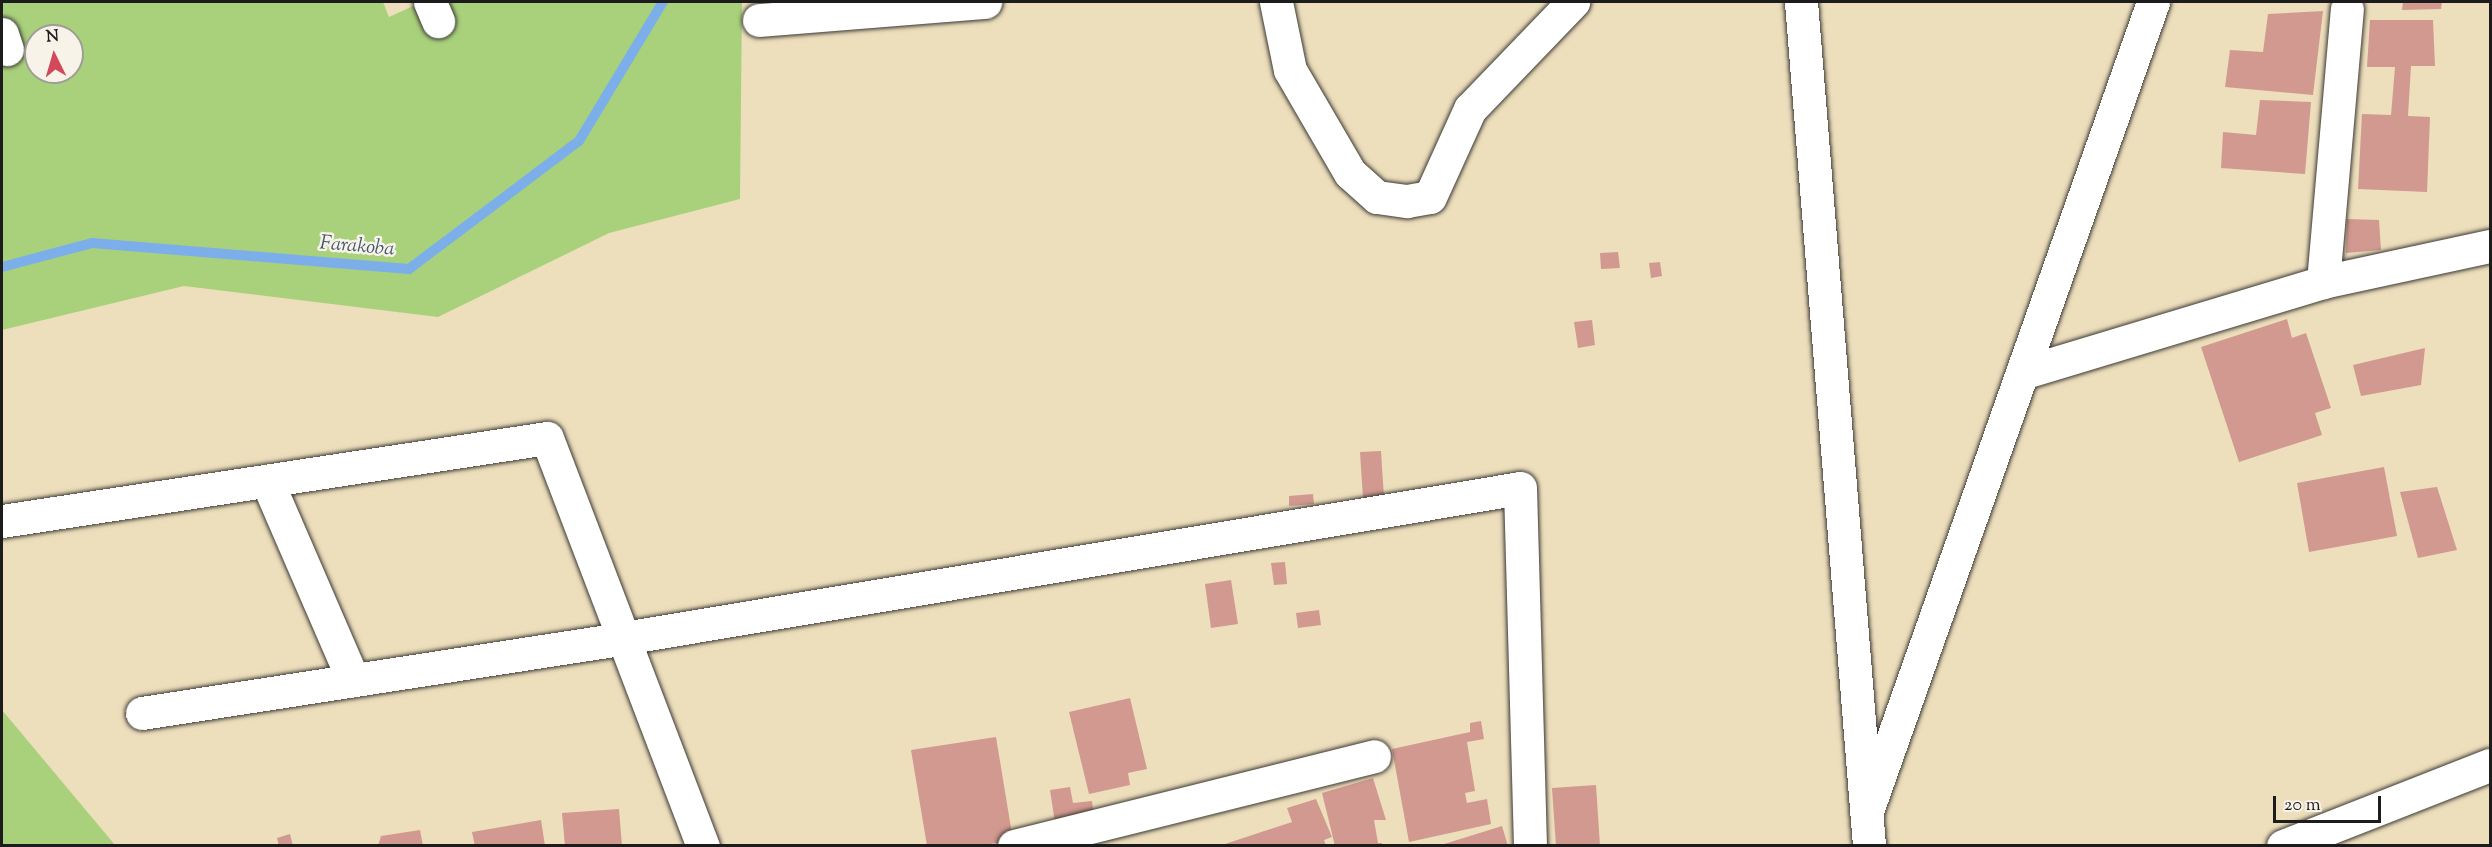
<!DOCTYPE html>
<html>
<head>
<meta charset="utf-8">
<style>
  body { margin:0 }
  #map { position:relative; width:2492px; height:847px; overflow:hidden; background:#eddebc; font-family:"Sorts Mill Goudy",serif }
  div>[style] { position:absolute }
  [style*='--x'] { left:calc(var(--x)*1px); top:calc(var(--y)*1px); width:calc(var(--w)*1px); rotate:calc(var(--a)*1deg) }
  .green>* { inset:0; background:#a9d17c }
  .stream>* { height:10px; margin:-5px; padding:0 5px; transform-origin:5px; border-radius:5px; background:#7cafe9 }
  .building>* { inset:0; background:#d29990 }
  .roads { filter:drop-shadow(0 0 2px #3b3934) drop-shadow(0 0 2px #3b3934) }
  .minor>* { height:33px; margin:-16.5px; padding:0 16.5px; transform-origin:16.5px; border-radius:16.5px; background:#fff }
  span { translate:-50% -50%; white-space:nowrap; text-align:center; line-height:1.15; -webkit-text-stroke:5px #f7f3e8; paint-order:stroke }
  .water-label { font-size:20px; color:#42576e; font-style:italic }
  .frame { position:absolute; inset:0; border:3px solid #1c1c1c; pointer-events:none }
  .north { position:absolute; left:24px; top:24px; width:60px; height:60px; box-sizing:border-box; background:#f7f3e8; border:2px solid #9f9d96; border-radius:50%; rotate:355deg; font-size:16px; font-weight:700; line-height:24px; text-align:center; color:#1c1c1c }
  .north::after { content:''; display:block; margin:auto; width:21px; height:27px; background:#d1495b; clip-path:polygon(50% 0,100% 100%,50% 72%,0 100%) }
  .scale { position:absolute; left:2273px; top:796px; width:108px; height:27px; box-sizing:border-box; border:3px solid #1c1c1c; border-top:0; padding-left:8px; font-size:18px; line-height:21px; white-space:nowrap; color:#1c1c1c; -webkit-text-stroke:4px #f7f3e8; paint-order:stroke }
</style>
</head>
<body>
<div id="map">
  <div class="green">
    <div style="clip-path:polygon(evenodd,2px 2px,383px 2px,389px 17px,422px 2px,742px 2px,740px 199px,609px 233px,438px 317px,184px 286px,2px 330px,2px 2px,36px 36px,72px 36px,72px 72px,36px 72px,36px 36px)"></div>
    <div style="clip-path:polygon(2px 710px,115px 845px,2px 845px)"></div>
  </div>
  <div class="stream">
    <div style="--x:2;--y:267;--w:93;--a:-14.9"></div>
    <div style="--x:92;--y:243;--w:318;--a:4.7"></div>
    <div style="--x:409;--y:269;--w:213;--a:-37"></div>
    <div style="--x:579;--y:141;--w:162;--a:-58.9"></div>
  </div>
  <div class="building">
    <div style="clip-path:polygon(2403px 2px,2442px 2px,2441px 9px,2402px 10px)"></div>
    <div style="clip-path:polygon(2323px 11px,2313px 95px,2225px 87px,2230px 50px,2263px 52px,2268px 14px)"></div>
    <div style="clip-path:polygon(2370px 20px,2433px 20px,2435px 66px,2411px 66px,2408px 116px,2430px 117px,2427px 192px,2358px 189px,2362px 114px,2391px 115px,2395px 67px,2367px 67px)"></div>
    <div style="clip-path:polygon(2260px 100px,2311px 102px,2305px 174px,2221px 168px,2223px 132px,2256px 135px)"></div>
    <div style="clip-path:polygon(2347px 219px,2379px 220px,2381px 250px,2346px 253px)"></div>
    <div style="clip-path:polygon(1618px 252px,1620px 268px,1601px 269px,1600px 253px)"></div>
    <div style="clip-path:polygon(1660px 262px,1662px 276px,1651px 278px,1649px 263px)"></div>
    <div style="clip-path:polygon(2287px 319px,2292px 338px,2306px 333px,2331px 408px,2315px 413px,2322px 435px,2239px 462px,2201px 347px)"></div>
    <div style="clip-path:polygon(1592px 320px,1595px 345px,1578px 348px,1574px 322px)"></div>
    <div style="clip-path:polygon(2425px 348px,2421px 385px,2361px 396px,2353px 365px)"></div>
    <div style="clip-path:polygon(1381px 451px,1384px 498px,1363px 499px,1360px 452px)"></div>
    <div style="clip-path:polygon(2384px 467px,2397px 536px,2309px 552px,2297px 483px)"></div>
    <div style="clip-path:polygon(2437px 487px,2457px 550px,2418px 558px,2400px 492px)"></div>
    <div style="clip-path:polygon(1313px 494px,1314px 504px,1289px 506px,1289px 496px)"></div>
    <div style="clip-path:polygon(1285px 562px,1287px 584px,1274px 585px,1271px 563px)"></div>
    <div style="clip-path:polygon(1231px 580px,1238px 624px,1211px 628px,1205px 584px)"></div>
    <div style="clip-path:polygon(1319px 610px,1321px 625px,1298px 628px,1296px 613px)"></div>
    <div style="clip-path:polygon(1130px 698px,1147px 769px,1128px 773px,1130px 785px,1089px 794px,1069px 712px)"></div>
    <div style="clip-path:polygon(1481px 721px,1484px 739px,1467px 742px,1475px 791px,1465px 793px,1467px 803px,1487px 799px,1491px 824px,1409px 842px,1392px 749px,1470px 732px,1470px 723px)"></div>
    <div style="clip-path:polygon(996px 737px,1013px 840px,979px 846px,927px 846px,911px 750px)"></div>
    <div style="clip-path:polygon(1373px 778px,1386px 820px,1374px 820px,1378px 843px,1382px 843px,1382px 846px,1335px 846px,1322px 793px)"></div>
    <div style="clip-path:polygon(1596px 785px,1600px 846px,1556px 846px,1552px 788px)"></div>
    <div style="clip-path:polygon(1070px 787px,1073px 803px,1092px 801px,1094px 818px,1055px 823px,1050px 790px)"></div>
    <div style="clip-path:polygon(1316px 799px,1332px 837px,1324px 840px,1326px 846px,1219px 846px,1292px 822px,1287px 808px)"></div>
    <div style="clip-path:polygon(619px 809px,622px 846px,565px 846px,562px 813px)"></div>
    <div style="clip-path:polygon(541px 820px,545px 846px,475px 846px,472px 832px)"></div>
    <div style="clip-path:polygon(1502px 826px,1508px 846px,1441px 846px,1441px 845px)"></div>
    <div style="clip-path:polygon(420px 830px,423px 846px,378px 846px,381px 836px)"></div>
    <div style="clip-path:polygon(290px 834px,293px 846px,279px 846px,277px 838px)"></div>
  </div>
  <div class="roads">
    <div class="minor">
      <div style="--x:430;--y:2;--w:21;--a:67"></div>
      <div style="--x:1276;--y:2;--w:69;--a:78.4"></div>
      <div style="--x:1290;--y:70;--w:119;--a:59.8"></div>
      <div style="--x:1350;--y:173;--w:36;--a:42"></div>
      <div style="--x:1377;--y:197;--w:30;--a:8"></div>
      <div style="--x:1407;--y:201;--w:23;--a:-10"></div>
      <div style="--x:1430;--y:197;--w:97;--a:-65.6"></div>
      <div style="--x:1470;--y:109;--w:149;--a:-46.1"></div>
      <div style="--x:1801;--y:2;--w:847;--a:85.39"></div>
      <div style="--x:759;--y:20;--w:227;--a:-4.6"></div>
      <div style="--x:2;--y:34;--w:16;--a:72"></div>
      <div style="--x:2323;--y:282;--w:274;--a:-85"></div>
      <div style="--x:2022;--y:373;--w:314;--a:-16.8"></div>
      <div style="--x:2323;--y:282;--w:171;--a:-12.2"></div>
      <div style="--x:267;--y:481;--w:217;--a:66.6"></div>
      <div style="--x:2;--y:521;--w:551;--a:-8.66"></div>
      <div style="--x:547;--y:438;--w:437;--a:69.1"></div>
      <div style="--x:142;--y:713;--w:488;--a:-8.8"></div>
      <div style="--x:624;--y:638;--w:908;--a:-9.5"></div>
      <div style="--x:1520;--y:488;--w:358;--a:88.4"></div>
      <div style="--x:1867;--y:811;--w:858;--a:-70.53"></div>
      <div style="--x:1014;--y:846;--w:371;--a:-14"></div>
      <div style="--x:2283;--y:846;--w:222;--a:-21.4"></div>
    </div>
  </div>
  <div class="water-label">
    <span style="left:357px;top:247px;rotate:5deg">Farakoba</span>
  </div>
  <div class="frame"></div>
  <div class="north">N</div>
  <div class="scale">20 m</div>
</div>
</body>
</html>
